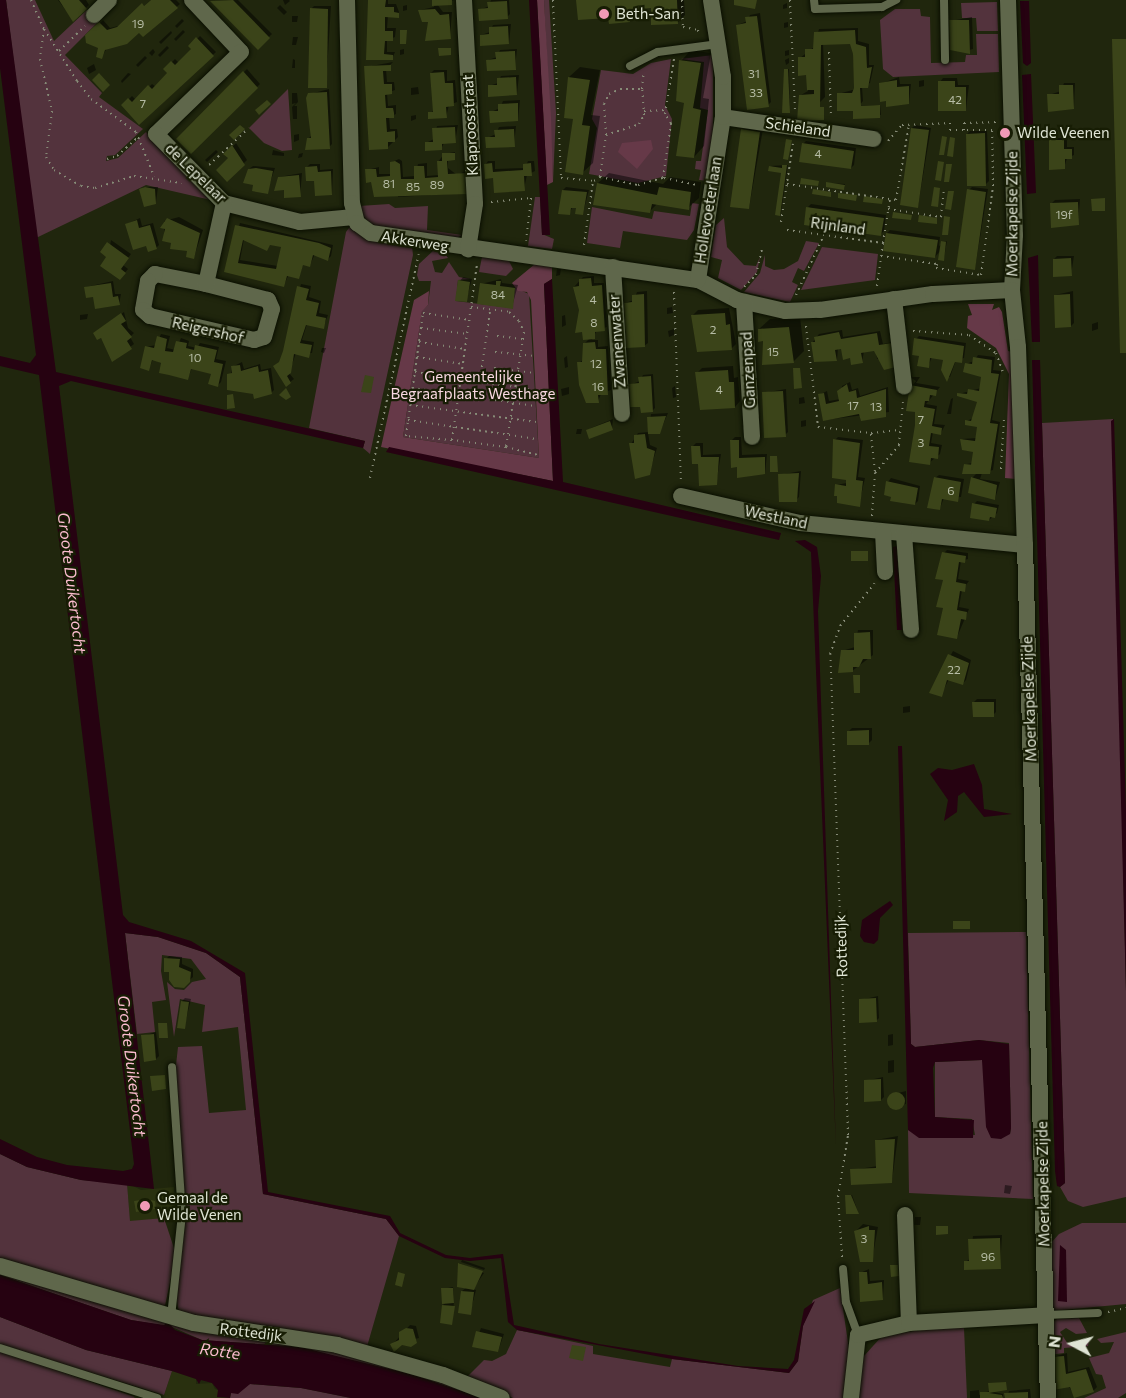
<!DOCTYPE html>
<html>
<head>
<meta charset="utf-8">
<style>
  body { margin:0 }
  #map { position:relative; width:1126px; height:1398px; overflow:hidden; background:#20260d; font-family:Commissioner,sans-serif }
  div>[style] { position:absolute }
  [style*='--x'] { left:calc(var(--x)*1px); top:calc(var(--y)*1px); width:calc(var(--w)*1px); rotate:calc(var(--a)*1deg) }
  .built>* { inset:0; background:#29300f }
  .green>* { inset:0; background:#53333d }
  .forest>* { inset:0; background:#663948 }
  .water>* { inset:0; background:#260211 }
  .shadow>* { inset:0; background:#0007 }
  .building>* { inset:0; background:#3b4419 }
  .round { border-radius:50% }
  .path>* { height:2px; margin-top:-1px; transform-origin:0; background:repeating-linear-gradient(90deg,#868b77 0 1.5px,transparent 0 6px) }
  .roads { filter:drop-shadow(0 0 2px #0a0f00) drop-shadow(0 0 2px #0a0f00) }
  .service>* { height:8px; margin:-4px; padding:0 4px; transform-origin:4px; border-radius:4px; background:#5f674b }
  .minor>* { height:16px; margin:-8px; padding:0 8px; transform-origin:8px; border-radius:8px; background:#5f674b }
  .tertiary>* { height:16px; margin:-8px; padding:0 8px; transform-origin:8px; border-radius:8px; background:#5f674b }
  .dots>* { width:16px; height:16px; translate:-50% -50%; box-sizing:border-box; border:3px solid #171d04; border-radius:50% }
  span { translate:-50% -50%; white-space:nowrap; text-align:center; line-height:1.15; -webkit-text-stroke:4.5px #171d04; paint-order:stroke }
  .number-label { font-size:12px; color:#b6bca5 }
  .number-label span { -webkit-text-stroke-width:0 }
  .poi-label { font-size:15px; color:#dfe4d4 }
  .left { translate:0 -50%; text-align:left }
  .street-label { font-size:15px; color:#dfe4d4 }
  .park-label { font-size:15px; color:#f9d8e1 }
  .water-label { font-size:16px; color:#fabbce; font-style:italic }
  .north { position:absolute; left:1042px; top:1314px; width:60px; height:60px; -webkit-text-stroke:4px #171d04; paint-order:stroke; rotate:277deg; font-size:16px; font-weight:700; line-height:24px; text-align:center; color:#dfe4d4 }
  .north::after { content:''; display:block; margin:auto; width:21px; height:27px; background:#dfe4d4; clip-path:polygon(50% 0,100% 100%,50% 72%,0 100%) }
</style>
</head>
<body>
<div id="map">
  <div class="built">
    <div style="clip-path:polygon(127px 1183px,141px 1190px,174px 1187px,176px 1217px,130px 1222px)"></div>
    <div style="clip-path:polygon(172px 1371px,196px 1379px,196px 1384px,212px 1383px,215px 1389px,242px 1398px,134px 1398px,137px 1389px,164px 1395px)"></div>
  </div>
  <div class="green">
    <div style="clip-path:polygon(6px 0,35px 0,54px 41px,87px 10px,98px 22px,65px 55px,102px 93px,99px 97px,143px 129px,115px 155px,107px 156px,106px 161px,118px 158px,146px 132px,211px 200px,146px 185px,36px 238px)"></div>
    <div style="clip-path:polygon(544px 0,549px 0,556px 113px,553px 182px)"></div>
    <div style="clip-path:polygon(997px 2px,998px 31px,977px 31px,976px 18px,962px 18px,961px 3px)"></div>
    <div style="clip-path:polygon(895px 9px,920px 9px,921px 16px,930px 17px,931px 63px,965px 62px,966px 55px,977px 55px,976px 34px,998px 34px,999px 72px,893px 77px,883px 69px,880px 20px)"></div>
    <div style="clip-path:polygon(713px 55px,713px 143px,707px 181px,699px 180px,701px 170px,695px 169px,696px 161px,701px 161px,708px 110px,700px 108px,704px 62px,681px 59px)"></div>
    <div style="clip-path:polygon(671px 59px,665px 105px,672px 119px,666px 176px,638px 183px,589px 174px,597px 128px,592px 119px,601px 70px,633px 74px,651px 63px)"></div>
    <div style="clip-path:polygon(288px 89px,292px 150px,282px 151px,264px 143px,249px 128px)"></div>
    <div style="clip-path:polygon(535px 197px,540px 197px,542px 234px,554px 239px,552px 249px,528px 246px)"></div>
    <div style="clip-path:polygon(692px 203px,699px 204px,694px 230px,687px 240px,623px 231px,620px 248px,587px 243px,592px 207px,652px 219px,654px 211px,690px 216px)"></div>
    <div style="clip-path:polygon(389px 204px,395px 208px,428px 206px,427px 230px,462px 235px,454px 240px,377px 228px,365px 219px,359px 206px)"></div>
    <div style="clip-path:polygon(724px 218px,727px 247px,744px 265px,756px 266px,760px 257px,757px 272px,741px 290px,718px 278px,722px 260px,711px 257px,716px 225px)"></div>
    <div style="clip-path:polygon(351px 225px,412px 246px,413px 255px,370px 454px,363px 448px,365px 441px,309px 428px,346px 232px)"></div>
    <div style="clip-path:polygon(806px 241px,819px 243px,804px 271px,798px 268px,792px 282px,798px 285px,790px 302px,744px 292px,760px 273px,765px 255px,765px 266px,774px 270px,784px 269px,798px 261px)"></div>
    <div style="clip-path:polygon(822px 247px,878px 254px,875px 280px,801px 290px)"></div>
    <div style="clip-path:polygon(434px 250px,443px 251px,448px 258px,432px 261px,435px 272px,442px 273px,449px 262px,459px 277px,470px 279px,458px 280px,456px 301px,512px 308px,515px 288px,529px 294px,539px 458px,403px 437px,422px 310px,428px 305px,431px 281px,419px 281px,417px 275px,419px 264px)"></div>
    <div style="clip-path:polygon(482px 257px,509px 261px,513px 269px,506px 276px,479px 272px)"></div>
    <div style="clip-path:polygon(1113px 419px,1126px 991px,1126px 1197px,1083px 1207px,1068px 1201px,1060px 1187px,1065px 1183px,1042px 423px)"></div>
    <div style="clip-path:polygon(1026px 932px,1033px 1199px,909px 1193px,908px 1130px,975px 1135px,972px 1119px,935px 1117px,935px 1062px,982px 1060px,1010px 1134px,1011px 1128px,1009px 1043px,979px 1040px,915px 1047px,911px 1044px,908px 933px)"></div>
    <div style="clip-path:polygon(125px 933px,158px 937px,206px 953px,240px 977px,263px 1194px,386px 1219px,399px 1236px,366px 1350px,179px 1313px,176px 1296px,185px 1226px,175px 1074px,178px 1047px,202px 1046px,209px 1113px,246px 1110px,238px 1027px,202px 1032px,205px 1005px,180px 999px,174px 1037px,167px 982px,175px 989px,184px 990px,192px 982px,206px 979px,191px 959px,162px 955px,161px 971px,166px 1000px,152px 1002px,155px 1032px,137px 1034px)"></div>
    <div style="clip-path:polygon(0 1154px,27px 1167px,81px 1180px,127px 1183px,130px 1221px,164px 1218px,176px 1254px,165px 1306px,0 1263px)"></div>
    <div style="clip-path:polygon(1082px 1223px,1126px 1223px,1126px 1304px,1052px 1311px,1050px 1244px,1059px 1234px)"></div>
    <div style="clip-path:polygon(0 1269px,398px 1366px,475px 1395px,300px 1347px,202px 1340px,172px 1327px,131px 1320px,0 1275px)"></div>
    <div style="clip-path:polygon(840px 1288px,851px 1363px,844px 1398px,513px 1398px,468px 1376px,484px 1360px,492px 1361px,506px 1354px,517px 1330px,593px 1346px,593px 1354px,670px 1367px,672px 1359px,789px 1373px,798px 1361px,803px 1326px,813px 1300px)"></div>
    <div style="clip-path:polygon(0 1317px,86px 1350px,172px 1371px,164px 1395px,0 1345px)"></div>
    <div style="clip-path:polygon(1079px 1318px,1087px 1333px,1076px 1334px,1066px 1328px,1060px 1332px,1068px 1344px,1089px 1340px,1088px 1346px,1064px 1348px,1064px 1353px,1049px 1355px,1050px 1324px,1057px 1319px)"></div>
    <div style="clip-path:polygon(960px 1324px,964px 1328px,967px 1398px,856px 1398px,864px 1356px,882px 1336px)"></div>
    <div style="clip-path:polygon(1126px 1332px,1126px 1393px,1118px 1398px,1084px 1398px,1106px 1388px,1102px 1375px,1096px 1374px,1089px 1358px,1109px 1353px,1114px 1342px,1101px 1343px,1097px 1339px)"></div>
    <div style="clip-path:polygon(0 1351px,135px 1397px,134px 1398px,0 1398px)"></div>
    <div style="clip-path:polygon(250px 1384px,301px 1388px,351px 1398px,230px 1398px,231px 1393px)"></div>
  </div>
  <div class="forest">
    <div style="clip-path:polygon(537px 0,544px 0,551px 117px,553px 182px,547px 185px)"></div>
    <div style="clip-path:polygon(651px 140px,653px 149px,637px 169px,618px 152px,622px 143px)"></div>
    <div style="clip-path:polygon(535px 264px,552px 267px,552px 279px,544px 284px,553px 481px,381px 447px,414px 300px,429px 291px,428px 305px,422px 311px,403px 437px,539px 458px,531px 300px,527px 292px,518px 291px,512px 283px)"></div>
    <div style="clip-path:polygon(968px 304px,994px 304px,992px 310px,999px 307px,1002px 312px,1008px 351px,1012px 352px,1016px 479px,1005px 478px,1009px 374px,996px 348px,967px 328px,968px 316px,972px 315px)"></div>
  </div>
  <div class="water">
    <div style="clip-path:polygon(0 0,6px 0,56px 372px,365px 441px,363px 448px,71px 381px,59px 386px,123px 915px,129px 922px,191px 941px,245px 973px,268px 1192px,390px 1216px,400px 1233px,446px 1255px,470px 1258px,503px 1254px,514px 1325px,599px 1344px,738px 1366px,788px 1369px,794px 1360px,804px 1309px,815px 1301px,803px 1326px,798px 1361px,789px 1373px,672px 1359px,517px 1330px,508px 1322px,501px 1258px,470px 1261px,445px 1258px,399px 1236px,386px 1219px,263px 1194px,240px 977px,206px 953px,158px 937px,125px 933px,154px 1189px,81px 1180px,27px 1167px,0 1154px,0 1139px,37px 1157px,67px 1165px,123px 1171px,132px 1169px,134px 1164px,39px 375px,0 366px,0 356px,30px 363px,36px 355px,0 68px)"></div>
    <div style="clip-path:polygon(529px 0,537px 0,550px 235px,542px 235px)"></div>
    <div style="clip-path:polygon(1020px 1px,1029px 1px,1031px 63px,1027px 66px,1023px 63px)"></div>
    <div style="clip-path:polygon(1031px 74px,1036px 193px,1027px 194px,1022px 75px)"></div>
    <div style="clip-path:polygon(1038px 255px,1040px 342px,1032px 342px,1028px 258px)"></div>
    <div style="clip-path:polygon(552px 279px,563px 482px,781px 533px,779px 540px,386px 452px,389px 447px,553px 481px,544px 284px)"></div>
    <div style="clip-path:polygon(1032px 360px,1040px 360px,1042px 423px,1065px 1183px,1060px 1187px,1057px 1186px,1055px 1171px)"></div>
    <div style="clip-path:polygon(1114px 419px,1126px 810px,1126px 991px,1111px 421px)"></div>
    <div style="clip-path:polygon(805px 540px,817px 547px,821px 576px,818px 611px,836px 1148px,811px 552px,795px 541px)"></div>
    <div style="clip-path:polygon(897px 546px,902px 630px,897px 630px,893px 547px)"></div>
    <div style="clip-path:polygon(898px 746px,902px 746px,911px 1044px,915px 1047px,979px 1040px,1009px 1044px,1011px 1128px,1010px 1134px,1001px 1139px,991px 1138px,986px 1127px,982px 1060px,935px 1062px,933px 1068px,935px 1117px,974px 1120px,973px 1138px,919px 1138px,908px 1130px)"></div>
    <div style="clip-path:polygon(974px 764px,982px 785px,984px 809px,1012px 814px,984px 817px,964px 792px,958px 796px,957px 812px,944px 821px,948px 800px,930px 774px,938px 768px,952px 770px)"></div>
    <div style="clip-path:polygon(890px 901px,893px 905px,880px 918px,878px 940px,874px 944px,864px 942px,860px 936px,862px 920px)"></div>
    <div style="clip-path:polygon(1060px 1245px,1066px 1250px,1067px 1302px,1058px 1301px)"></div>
    <div style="clip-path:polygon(0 1275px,131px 1320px,164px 1325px,168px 1322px,175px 1330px,202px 1340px,300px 1347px,414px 1375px,482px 1398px,351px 1398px,301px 1388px,250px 1384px,238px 1394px,231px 1393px,230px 1398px,217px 1397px,218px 1390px,212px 1383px,201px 1380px,199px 1384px,196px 1379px,172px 1371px,86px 1350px,0 1317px)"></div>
  </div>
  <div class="shadow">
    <div style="clip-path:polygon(58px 0,86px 0,89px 5px,73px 20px)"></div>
    <div style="clip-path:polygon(151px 0,176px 0,180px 4px,143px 35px,139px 30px,107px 48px,102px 57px,100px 47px,86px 37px,103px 20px,110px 28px,122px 25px)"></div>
    <div style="clip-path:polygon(238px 0,272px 34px,258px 47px,212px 1px)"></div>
    <div style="clip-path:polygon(283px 0,289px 0,290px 1px,285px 5px)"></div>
    <div style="clip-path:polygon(369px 0,388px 0,388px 4px,396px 4px,399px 12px,398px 16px,388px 16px,387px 28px,396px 28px,395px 37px,387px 40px,387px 52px,395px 52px,392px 59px,368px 58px)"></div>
    <div style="clip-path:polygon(433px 0,455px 0,437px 4px,443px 12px,452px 12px,450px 38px,420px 10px,434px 7px)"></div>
    <div style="clip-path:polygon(491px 0,509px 0,510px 14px,507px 17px,480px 10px,489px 6px)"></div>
    <div style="clip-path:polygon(579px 0,684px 0,685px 15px,678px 22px,653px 7px,635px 8px,636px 14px,629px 21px,610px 16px)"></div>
    <div style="clip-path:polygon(787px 3px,787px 8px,783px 9px,783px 5px)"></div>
    <div style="clip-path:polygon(280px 5px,287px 12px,284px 15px,277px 8px)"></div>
    <div style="clip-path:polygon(407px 5px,407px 10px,403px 11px,403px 6px)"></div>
    <div style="clip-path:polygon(314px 6px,331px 6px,326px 87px,311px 9px)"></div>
    <div style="clip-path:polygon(760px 13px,771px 102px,768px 105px,738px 25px,747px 21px,750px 15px)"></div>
    <div style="clip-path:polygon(292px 16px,298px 16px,297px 22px,292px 22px)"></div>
    <div style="clip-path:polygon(972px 17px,973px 49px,961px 52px,951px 21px)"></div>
    <div style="clip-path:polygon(182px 19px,184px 21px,177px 28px,175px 26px)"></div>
    <div style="clip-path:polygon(788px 22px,788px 27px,784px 28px,784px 23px)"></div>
    <div style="clip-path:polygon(511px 24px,509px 43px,481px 35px,490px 32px,493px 25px)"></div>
    <div style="clip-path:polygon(858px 28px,858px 41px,869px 44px,869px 65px,874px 65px,870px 83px,862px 87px,863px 101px,859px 106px,880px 105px,881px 115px,854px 109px,838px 94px,856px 89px,852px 42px,823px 43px,825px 97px,815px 107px,824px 107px,823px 118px,801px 95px,808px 91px,807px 74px,800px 58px,814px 47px,819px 29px)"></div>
    <div style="clip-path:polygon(183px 30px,185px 32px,176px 41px,174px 39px)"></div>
    <div style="clip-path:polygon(171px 31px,172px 33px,161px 44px,159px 42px)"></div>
    <div style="clip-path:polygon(200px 36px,216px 52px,139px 123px,123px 105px,132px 96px,136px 100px,152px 84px,156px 87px,169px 73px,165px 69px,175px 59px,179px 63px,194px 49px,190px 46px)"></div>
    <div style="clip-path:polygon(293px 37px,298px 37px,296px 45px,292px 45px)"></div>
    <div style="clip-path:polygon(167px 46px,169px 48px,160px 57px,158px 55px)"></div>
    <div style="clip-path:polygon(153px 49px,155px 52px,152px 56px,149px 53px)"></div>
    <div style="clip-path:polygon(404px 49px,404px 54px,400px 55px,400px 50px)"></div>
    <div style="clip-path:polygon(517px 49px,515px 68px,488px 60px,497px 57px,500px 50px)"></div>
    <div style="clip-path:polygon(691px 50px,711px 53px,703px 98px,709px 99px,704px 146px,694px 157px,681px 61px)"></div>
    <div style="clip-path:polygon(789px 50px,789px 55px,785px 56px,785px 51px)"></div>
    <div style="clip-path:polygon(145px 56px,147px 58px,138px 67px,136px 65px)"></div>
    <div style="clip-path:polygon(789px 58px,789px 63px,786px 65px,785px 60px)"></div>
    <div style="clip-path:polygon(293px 59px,295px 60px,295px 68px,292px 68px)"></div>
    <div style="clip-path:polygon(393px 62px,386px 69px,387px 82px,394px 82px,395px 90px,387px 93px,388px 106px,396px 105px,396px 114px,389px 117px,390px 129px,397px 129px,398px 137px,387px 148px,366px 67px)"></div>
    <div style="clip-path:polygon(94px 64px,96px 70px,89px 74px,87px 68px)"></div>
    <div style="clip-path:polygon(580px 67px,600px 70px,591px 115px,600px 116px,593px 163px,582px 173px,569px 77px)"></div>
    <div style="clip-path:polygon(247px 69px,260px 84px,191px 152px,178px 139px)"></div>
    <div style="clip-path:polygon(786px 69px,789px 69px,790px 111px,785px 70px)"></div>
    <div style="clip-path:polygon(434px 70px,447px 70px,447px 81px,455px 80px,457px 102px,449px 105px,446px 117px,430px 113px,435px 110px,431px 73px)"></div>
    <div style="clip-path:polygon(128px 73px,131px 74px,122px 83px,121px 81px)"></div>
    <div style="clip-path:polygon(519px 75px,517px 94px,489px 86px,498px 83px,501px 76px)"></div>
    <div style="clip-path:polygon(899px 77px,900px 84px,911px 84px,909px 103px,887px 100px,880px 84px)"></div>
    <div style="clip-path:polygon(943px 78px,957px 78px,958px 85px,969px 85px,966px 109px,940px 82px)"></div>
    <div style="clip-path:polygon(924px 80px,924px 86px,919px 87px,919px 81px)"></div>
    <div style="clip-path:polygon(1064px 83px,1075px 83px,1074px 107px,1049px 95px,1061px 91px)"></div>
    <div style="clip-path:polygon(418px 87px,419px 94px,411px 95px,411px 88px)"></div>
    <div style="clip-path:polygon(329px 89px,332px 144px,329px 147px,308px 139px,312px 135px,310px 94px)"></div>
    <div style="clip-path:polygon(292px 93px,297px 93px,298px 102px,294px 106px,297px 106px,297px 119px,293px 119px,292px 107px,296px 103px,292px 104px)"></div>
    <div style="clip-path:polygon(520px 100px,518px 120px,491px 112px,500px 108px,503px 101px)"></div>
    <div style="clip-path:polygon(416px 115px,416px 119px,411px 121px,411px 116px)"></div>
    <div style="clip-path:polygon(458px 125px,455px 142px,444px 143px,441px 149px,426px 143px,434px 139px,437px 126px)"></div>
    <div style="clip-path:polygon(915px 125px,931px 128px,918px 206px,912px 128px)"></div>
    <div style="clip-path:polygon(516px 126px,514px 145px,487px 138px,496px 134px,499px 127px)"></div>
    <div style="clip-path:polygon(746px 127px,763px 129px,749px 208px,743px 130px)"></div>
    <div style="clip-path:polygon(970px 131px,987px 131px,989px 181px,986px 184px,967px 134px)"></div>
    <div style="clip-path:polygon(299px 134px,299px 140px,294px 142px,294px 135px)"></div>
    <div style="clip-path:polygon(1053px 138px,1067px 138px,1067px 147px,1074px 147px,1074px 155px,1067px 158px,1064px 168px,1050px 141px)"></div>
    <div style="clip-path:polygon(806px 141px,856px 148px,854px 165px,851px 168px,803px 144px)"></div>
    <div style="clip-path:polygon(236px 143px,247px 160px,227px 180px,230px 158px,226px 154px)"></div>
    <div style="clip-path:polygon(216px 150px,218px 152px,207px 162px,205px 160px)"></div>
    <div style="clip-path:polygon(273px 150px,284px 153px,284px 156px,272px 155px)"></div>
    <div style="clip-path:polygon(455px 152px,455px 159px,448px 159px,448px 168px,457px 175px,470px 169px,466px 193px,398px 197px,398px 192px,373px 181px,367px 170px,379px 167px,379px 174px,392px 174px,392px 162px,399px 159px,402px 161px,403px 177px,415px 176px,418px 164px,427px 163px,427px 176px,439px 175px,438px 162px,444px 154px)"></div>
    <div style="clip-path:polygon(303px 153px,302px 157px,298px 158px,299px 154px)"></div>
    <div style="clip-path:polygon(488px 161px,495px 161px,495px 169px,525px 168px,528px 161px,534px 161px,535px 171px,527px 175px,524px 189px,494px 177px,485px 165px)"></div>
    <div style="clip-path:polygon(310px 164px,320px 164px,320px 170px,333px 169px,332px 194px,315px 179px,307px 167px)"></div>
    <div style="clip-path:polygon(788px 165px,781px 213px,780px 214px,783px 171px,770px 166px)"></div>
    <div style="clip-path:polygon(253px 166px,275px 168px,267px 192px,255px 184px,249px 169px)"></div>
    <div style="clip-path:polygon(302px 173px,300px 196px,285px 188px,279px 177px)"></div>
    <div style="clip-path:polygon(609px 173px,663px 184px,670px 177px,701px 182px,699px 198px,688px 208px,657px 204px,650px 211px,598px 183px)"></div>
    <div style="clip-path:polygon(828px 183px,845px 184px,845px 187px,844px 189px)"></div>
    <div style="clip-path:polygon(144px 187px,158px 187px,156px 202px,141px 189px)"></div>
    <div style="clip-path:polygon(566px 187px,589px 190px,583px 213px,573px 206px,569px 214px,563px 190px)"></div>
    <div style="clip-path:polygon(972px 187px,988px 189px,975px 268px,969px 190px)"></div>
    <div style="clip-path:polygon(1080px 199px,1078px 223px,1052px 203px,1055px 200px)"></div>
    <div style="clip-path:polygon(811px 204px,886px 215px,884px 231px,881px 234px,808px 207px)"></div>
    <div style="clip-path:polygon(179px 217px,203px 230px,194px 257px,189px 249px,164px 240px,164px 221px)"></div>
    <div style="clip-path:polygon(140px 218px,142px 226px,153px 223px,159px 245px,156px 248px,127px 224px)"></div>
    <div style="clip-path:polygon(evenodd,240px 223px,333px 245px,331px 256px,328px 259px,315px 254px,310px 265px,303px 264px,299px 277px,289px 274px,284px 285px,226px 271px,240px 223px,244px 239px,267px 249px,271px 243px,283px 246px,278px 266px,240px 260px,244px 239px)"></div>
    <div style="clip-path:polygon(890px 230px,940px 237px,939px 246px,947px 241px,944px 258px,941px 250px,935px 257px,887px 233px)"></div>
    <div style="clip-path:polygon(111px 240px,131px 254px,123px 265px,128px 269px,123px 275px,108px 256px)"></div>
    <div style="clip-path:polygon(1057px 256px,1074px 256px,1071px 275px,1054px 259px)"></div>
    <div style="clip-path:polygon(557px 269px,561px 269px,560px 275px,556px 276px)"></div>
    <div style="clip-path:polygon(594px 276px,594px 283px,604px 283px,607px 327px,597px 330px,592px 340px,598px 340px,598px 347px,608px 346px,611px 390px,601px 394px,598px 401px,579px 363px,584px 359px,584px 344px,590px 338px,574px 287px,583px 277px)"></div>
    <div style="clip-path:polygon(463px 277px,472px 279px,466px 301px,460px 281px)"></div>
    <div style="clip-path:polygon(501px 279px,502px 283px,518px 285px,512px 307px,481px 284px)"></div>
    <div style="clip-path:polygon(113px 281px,115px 294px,121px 294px,119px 304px,94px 295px,86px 287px)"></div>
    <div style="clip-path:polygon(301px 284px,311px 286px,309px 297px,321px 301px,319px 313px,328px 315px,323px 328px,307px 324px,302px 340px,314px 342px,312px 353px,296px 353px,289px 373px,294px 379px,286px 385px,281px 361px)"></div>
    <div style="clip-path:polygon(647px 291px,648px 343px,644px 346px,625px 303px,634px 300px,637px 292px)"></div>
    <div style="clip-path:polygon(1073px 291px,1074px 323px,1071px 326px,1055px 295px)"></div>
    <div style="clip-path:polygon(672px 307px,673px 313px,667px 314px,667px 308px)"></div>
    <div style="clip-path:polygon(729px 308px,736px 344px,731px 349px,693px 315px,698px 310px)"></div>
    <div style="clip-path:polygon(124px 312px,128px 328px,134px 333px,130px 337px,134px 344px,113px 360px,107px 344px,95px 333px)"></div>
    <div style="clip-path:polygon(88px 314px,87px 319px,80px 320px,80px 315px)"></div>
    <div style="clip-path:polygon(565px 315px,566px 325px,562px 327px,562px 316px)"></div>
    <div style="clip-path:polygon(800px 317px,804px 351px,793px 362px,765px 340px,759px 329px,770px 319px)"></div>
    <div style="clip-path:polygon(1098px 322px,1098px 329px,1092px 331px,1092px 324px)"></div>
    <div style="clip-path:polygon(674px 329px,674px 335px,669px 337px,668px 331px)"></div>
    <div style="clip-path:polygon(842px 330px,843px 337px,880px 331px,883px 344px,893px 342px,883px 358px,877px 359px,876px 349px,864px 351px,862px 362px,842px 347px,838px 348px,837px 360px,812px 343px,819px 334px)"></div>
    <div style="clip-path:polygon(161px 334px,170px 336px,167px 348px,176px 350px,181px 338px,189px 341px,188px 346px,197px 348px,200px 343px,219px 347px,216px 359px,226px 361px,221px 382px,218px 385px,213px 373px,192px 368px,188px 378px,153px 359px,149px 369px,146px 347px,156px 345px)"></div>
    <div style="clip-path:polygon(919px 336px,966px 343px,964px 358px,956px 360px,950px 377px,944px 376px,945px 359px,932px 357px,928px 367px,920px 355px,916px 339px)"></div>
    <div style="clip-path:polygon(322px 348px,326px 348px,324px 353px,321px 352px)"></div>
    <div style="clip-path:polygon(978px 355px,995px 357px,993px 370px,1001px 371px,992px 420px,1000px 422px,993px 470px,982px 473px,980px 479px,1000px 482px,995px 499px,972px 478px,977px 473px,966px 466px,979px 465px,967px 463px,973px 463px,975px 451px,962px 439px,977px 438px,979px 426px,967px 421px,973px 418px,979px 401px,959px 394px,981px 388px,983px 376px,966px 364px,974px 361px)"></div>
    <div style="clip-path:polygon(567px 356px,568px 367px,565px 368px,564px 358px)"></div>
    <div style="clip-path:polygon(242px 362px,244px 369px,260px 364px,261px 370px,271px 368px,274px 390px,271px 393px,229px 389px,232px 367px)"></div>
    <div style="clip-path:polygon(733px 366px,734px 378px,738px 377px,740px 401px,735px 407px,697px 373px,702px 368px)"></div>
    <div style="clip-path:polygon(653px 374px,655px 408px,652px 411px,630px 385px,640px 381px,643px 375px)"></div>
    <div style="clip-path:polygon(910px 377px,920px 377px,916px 383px,940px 387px,926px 404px,937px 406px,934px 424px,945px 425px,941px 433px,933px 432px,931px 443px,942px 445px,940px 454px,929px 463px,917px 425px,912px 386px,916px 381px)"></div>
    <div style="clip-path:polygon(850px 382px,852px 390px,858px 388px,860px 396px,888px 387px,889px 412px,824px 420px,819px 395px,827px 391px,829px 401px,841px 399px,842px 386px)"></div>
    <div style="clip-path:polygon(675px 386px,676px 397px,673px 398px,672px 388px)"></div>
    <div style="clip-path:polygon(569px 387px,569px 394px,562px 396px,561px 389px)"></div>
    <div style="clip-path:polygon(786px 389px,788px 432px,785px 435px,763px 393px)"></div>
    <div style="clip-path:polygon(804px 397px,805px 403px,799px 404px,799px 398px)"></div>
    <div style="clip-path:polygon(953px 398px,951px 414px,947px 414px,951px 399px)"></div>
    <div style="clip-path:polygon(668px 413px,660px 432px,648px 433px,650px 445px,657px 448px,649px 473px,631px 444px,638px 433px,649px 432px,651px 414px)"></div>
    <div style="clip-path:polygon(613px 419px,612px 428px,587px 431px,591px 428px)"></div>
    <div style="clip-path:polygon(806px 420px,806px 426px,801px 427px,801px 421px)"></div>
    <div style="clip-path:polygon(577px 429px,582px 429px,581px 434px,576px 434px)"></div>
    <div style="clip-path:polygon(735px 437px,741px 437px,742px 455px,767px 454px,765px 473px,739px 466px,731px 441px)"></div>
    <div style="clip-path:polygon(838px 437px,863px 440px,858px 477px,865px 478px,859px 505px,836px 485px,847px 483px,835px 440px)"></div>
    <div style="clip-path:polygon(696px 443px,703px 443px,703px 455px,721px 454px,716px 484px,700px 463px,693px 446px)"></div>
    <div style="clip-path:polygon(801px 471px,799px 497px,796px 500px,779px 475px)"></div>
    <div style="clip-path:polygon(939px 475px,964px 479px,961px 497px,944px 498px,940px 508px,935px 478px)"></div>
    <div style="clip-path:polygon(891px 478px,920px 486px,918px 501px,915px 504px,888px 482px)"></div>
    <div style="clip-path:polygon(977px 501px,999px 505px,997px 513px,989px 520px,974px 504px)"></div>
    <div style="clip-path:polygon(947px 550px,968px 553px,968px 559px,961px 561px,958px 579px,969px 581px,962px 590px,959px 607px,969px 609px,957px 637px,945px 607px,944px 553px)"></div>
    <div style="clip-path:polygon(858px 630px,873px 630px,873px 655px,852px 671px,842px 651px,855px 647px)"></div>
    <div style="clip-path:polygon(953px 651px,971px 660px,966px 680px,963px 683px,949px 679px,941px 695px,931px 692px)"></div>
    <div style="clip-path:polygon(977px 699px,996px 699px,996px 712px,993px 715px,974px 702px)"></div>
    <div style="clip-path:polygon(910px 706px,910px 712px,903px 713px,903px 707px)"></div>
    <div style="clip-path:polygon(852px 728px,872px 728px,872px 740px,869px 743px,849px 731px)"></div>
    <div style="clip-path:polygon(169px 956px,182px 957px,182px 964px,193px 969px,193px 977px,183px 986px,171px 971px,166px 959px)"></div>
    <div style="clip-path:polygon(878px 996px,879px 1018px,876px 1021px,860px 1000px)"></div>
    <div style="clip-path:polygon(185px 998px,191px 999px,184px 1028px,182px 1001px)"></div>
    <div style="clip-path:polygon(156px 1032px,159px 1056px,156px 1059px,143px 1036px)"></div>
    <div style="clip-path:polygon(893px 1034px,893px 1045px,888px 1046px,888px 1035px)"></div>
    <div style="clip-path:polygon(894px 1060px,894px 1072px,888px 1073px,888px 1061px)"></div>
    <div style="clip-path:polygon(883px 1077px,884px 1097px,881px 1100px,865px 1081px)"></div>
    <div style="clip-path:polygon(906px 1091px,906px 1104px,891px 1107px,890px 1095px)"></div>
    <div style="clip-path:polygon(898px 1136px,892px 1181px,852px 1170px,878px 1166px,876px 1140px)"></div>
    <div style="clip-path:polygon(1005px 1185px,1012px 1186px,1010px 1194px,1004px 1193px)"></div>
    <div style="clip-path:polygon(848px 1195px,852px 1195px,858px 1212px,848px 1213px)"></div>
    <div style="clip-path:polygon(915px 1217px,921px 1217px,920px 1225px,914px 1225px)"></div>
    <div style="clip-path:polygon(863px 1224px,878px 1227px,872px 1260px,856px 1231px)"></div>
    <div style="clip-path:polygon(1002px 1235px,1000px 1268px,965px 1262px,970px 1259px,973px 1236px)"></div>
    <div style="clip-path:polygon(462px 1260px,485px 1268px,484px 1270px,461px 1262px)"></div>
    <div style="clip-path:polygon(459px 1263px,484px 1273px,473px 1289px,476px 1290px,470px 1313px,462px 1291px,467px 1287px,459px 1286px)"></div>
    <div style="clip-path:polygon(869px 1269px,870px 1281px,884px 1280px,883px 1298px,861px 1300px,860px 1273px)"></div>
    <div style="clip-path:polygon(453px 1287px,454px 1301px,452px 1323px,443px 1305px,446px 1302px,443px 1289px)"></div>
    <div style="clip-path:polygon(410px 1325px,416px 1326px,419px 1338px,393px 1344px)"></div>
    <div style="clip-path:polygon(481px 1328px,504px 1334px,498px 1351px,474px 1346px)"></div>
    <div style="clip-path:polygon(1067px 1353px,1068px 1372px,1089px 1367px,1097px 1387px,1094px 1390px,1075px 1397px,1052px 1357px)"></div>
    <div style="clip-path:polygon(1030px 1389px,1031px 1398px,1007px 1398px,1009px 1391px)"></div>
    <div style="clip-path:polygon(979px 1390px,979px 1395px,989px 1391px,1003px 1394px,1003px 1398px,970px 1398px,970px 1391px)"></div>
  </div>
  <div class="building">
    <div style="clip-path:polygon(59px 0,79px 0,87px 9px,73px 22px)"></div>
    <div style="clip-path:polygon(151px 0,170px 0,178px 8px,143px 37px,139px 33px,127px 44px,105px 50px,102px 59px,96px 57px,98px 48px,86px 43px,85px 35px,99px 22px,107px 30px,117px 27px,142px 3px,144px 6px)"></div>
    <div style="clip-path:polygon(233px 0,270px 38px,258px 50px,210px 1px)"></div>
    <div style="clip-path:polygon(368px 0,386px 0,385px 7px,394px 7px,394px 12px,399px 13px,399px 18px,385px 17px,385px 31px,393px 31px,393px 41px,385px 41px,384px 54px,393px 55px,393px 60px,366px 60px)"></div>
    <div style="clip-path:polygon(432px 0,452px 0,452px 5px,432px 6px)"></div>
    <div style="clip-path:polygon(576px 0,677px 0,678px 24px,651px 25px,651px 8px,629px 10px,630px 22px,609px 24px,608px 18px,578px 20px)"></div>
    <div style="clip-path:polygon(734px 0,757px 0,755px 9px,734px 5px)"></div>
    <div style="clip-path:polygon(507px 1px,508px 19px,479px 21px,478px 9px,488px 8px,487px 2px)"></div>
    <div style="clip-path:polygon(310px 8px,328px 9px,327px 88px,308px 88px)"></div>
    <div style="clip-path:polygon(435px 9px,440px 15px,449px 14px,451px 39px,425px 41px,428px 22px,422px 22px,418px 10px)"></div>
    <div style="clip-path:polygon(757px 16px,769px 107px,747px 110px,736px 25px,746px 23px,745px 17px)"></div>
    <div style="clip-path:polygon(949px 20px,969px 20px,970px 54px,950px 50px)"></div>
    <div style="clip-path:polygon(508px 26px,509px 44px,480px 46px,480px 35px,489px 34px,489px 27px)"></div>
    <div style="clip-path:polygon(400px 30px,407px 30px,406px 44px,400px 44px)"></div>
    <div style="clip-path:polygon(855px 30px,856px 44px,866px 47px,867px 68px,872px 67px,868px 88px,860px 88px,861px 106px,880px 105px,880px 118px,853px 119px,853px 111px,837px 111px,837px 93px,852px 93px,854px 88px,853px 54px,850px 44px,821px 45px,820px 107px,824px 107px,824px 120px,797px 121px,799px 95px,814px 94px,814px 90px,807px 90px,806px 75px,798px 76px,798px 57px,805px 57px,805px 49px,813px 49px,814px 32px)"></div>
    <div style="clip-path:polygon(196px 37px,214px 56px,139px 125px,121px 105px,128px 98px,132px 102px,148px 85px,152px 89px,167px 73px,163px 69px,171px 61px,175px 65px,191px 49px,188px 46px)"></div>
    <div style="clip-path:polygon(1112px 39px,1126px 39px,1126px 353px,1120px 353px)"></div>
    <div style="clip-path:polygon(438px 48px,451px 48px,451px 55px,439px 56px)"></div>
    <div style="clip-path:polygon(515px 51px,516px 70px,487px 71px,486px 60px,496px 59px,495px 52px)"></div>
    <div style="clip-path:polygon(679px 60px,701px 63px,693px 108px,701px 110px,694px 158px,676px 156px,684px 103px,676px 101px)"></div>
    <div style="clip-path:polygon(391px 65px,391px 71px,383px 71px,384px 84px,392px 84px,392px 94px,385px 95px,386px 108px,393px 108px,394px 113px,394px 118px,386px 118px,387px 132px,395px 131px,395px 142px,388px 142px,388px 149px,369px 150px,364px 66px)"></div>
    <div style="clip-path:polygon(784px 69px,788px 69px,790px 113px,782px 113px)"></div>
    <div style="clip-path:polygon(243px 71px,258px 88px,191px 154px,176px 139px)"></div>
    <div style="clip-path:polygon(444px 72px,445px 83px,453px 83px,454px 106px,446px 107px,447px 118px,428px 119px,428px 112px,433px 112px,430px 73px)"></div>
    <div style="clip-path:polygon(99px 73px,110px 85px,103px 92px,92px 80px)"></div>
    <div style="clip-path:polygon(516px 77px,517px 95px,488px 97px,488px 85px,497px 85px,497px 78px)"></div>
    <div style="clip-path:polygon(568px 77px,590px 80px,582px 125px,590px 126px,583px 175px,565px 172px,573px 119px,564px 118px)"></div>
    <div style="clip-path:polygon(897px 80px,897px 87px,909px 86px,909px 104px,886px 107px,886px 101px,880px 102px,879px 83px)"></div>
    <div style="clip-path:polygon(938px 81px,955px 81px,955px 87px,966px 87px,966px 111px,938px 111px)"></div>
    <div style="clip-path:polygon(1059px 85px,1073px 85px,1074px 109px,1048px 112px,1047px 94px,1059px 94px)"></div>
    <div style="clip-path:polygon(327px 92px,330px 149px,305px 150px,307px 138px,311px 138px,306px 98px,308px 93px)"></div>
    <div style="clip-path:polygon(267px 100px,271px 104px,259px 115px,255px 110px)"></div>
    <div style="clip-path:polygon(518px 103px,518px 121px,490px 123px,489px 111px,498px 111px,498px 104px)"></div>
    <div style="clip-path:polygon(240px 125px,245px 129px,234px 140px,229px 135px)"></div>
    <div style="clip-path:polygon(455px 127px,456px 143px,442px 144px,442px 150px,425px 151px,425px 142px,433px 142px,432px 128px)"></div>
    <div style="clip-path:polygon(911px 128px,929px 130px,918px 208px,900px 205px)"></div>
    <div style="clip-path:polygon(514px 129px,515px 147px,486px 148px,485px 137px,495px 137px,494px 130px)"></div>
    <div style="clip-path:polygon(741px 129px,760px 132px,749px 209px,730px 207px)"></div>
    <div style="clip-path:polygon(985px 133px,986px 186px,967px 186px,966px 134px)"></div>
    <div style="clip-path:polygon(942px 136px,947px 137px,944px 155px,939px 155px)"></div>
    <div style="clip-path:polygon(950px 137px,955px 138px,953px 157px,947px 156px)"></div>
    <div style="clip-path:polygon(786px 139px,792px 140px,788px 160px,783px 159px)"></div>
    <div style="clip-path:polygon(1049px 140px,1064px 140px,1064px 149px,1072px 149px,1072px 159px,1065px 159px,1065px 169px,1049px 170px)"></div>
    <div style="clip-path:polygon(802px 143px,854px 151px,851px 169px,799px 162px)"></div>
    <div style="clip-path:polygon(232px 145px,245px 165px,227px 182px,216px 170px,228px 158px,223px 154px)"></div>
    <div style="clip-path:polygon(442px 153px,455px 153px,455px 160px,447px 161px,448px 174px,466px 173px,467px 194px,374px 197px,371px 182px,366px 183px,365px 169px,376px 169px,377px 177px,390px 176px,390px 162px,395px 161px,400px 164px,401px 179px,414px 179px,414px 166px,424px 166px,425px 178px,438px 177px,437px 161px,442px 161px)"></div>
    <div style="clip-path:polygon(938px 161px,944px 162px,941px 181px,935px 180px)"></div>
    <div style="clip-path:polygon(492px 163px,493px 172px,523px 170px,523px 164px,531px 163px,532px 176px,524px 176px,525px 191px,494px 193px,493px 178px,485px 179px,484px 164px)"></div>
    <div style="clip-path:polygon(946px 164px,952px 164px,949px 182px,944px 182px)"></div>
    <div style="clip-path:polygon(782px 165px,787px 165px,780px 216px,775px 215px,781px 173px,768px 171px,769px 166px,782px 168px)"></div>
    <div style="clip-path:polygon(317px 166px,318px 172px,331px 171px,332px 195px,315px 196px,314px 181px,306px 181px,305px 167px)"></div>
    <div style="clip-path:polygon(256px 168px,273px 171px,268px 194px,252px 191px,253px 185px,243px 183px,248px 169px)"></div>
    <div style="clip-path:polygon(299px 175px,301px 197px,284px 198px,284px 190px,274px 191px,278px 177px)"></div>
    <div style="clip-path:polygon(801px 178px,819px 181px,818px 186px,800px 184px)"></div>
    <div style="clip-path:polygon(826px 182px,845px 185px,844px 190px,826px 187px)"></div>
    <div style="clip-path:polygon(597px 183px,657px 195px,659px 187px,691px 192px,689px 210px,652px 204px,650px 213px,593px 205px)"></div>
    <div style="clip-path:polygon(145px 187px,155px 189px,156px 204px,144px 207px,139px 189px)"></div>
    <div style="clip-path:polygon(934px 187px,940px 188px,938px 207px,931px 206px)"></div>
    <div style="clip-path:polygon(813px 189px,831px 192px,831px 197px,812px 194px)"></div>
    <div style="clip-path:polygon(967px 189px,986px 192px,975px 270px,956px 267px)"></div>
    <div style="clip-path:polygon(562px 190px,587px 192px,583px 215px,575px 214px,576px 208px,571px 208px,570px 215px,558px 214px)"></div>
    <div style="clip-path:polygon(948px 191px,954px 191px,951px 210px,945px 209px)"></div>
    <div style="clip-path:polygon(838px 193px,857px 195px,856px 201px,838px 198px)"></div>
    <div style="clip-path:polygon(864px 196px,883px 199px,882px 204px,863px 202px)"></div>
    <div style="clip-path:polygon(1105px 198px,1105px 211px,1092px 211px,1091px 199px)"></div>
    <div style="clip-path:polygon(1078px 202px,1079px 225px,1051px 228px,1050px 203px)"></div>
    <div style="clip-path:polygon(806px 207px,884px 218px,881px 236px,804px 225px)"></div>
    <div style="clip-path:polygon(893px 212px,912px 215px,911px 220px,892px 218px)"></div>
    <div style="clip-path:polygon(919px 215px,937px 218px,937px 224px,918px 222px)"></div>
    <div style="clip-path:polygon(944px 216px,950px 217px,948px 235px,942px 235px)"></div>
    <div style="clip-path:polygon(167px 218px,200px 233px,194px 259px,186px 257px,187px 251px,170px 249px,171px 243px,162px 241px,165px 229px,160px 228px)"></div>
    <div style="clip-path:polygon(137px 220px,139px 228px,150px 225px,157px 249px,148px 252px,146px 246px,133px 250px,125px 224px)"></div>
    <div style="clip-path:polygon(evenodd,235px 225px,319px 243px,331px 248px,328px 261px,313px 255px,310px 267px,303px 265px,299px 279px,287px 276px,284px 287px,224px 272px,235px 225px,243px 240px,267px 251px,270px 245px,281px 247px,276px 269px,238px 263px,243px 240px)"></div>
    <div style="clip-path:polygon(886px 233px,938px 240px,935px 258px,883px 251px)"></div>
    <div style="clip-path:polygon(941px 241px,946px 242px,944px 261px,938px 260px)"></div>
    <div style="clip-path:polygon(107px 242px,129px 258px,121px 269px,126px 273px,120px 280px,100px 266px,106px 257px,100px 252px)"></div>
    <div style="clip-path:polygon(1071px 258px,1072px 276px,1053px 277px,1053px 259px)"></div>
    <div style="clip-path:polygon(591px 278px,592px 286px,602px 285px,605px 331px,595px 332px,595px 339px,583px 340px,582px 332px,575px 333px,579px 310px,573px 287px,579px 286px,579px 279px)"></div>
    <div style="clip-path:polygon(458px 280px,470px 282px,467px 302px,455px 301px)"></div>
    <div style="clip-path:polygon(496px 281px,501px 281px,500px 286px,515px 288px,513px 309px,477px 304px,480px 283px,496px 285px)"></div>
    <div style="clip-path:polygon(111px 283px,113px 297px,118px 296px,120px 305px,95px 309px,93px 297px,86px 298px,84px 287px)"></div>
    <div style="clip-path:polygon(297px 286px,309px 289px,306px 300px,319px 303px,316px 316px,326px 318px,324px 329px,306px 325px,300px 343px,312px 345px,309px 358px,294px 354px,291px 373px,287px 376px,291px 383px,286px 387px,273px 366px,279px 362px,283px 351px)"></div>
    <div style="clip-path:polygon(644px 294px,645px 347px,626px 348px,624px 303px,632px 302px,632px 295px)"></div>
    <div style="clip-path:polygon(1070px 294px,1071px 327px,1055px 328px,1054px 295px)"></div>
    <div style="clip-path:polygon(121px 313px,126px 321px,121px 324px,132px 337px,127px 341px,132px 349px,112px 362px,101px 338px,97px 340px,93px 333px)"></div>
    <div style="clip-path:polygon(725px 313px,726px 325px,730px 324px,732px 350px,697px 352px,691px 315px)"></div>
    <div style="clip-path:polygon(789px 327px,794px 363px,762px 365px,763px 341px,758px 342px,758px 329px)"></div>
    <div style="clip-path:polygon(839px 332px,841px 339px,877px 333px,879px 345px,892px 343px,896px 367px,884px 370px,874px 351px,861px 353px,863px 363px,851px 365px,850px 358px,843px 360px,841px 349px,835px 350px,837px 361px,814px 362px,811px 342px,815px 342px,814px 337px)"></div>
    <div style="clip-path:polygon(157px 336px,167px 339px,165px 351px,173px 352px,176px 341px,187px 343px,186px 348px,194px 350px,195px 345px,217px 350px,214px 362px,223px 364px,218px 387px,208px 384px,211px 374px,191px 369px,188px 380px,169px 375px,159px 373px,161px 363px,152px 360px,149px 371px,140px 368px,145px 346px,154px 348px)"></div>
    <div style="clip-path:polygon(914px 338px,964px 346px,962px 363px,955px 362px,947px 382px,941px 370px,943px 360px,930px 358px,929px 368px,917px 366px,919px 356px,912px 355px)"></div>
    <div style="clip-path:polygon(595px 342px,596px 349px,606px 349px,608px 395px,598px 395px,599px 403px,586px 403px,579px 385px,577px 362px,582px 362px,583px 343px)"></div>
    <div style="clip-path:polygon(973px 357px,992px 360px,991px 373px,999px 374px,990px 423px,998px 424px,990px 474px,962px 474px,964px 464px,971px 465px,973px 452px,962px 450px,960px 439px,975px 441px,977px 427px,965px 425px,965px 420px,971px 421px,977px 402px,957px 396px,957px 393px,967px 394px,968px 389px,979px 391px,981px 377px,963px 372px,965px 363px,972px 364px)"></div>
    <div style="clip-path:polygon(240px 365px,241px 371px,258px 366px,259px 372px,268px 370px,272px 394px,254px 399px,253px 394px,227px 390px,227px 374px,232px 373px,231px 366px)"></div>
    <div style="clip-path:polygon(793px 368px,800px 368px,802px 388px,794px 389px)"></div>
    <div style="clip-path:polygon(728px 370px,729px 382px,734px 382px,735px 408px,700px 410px,695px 372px)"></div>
    <div style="clip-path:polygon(365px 375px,374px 377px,371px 393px,361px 392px)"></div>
    <div style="clip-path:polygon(651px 376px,653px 412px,641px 413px,640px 407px,630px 407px,629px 384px,639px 383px,638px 377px)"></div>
    <div style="clip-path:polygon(847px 384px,849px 392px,856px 390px,857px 398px,886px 389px,886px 417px,861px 421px,859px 414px,823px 421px,818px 394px,824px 393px,826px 404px,839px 401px,837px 391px)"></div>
    <div style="clip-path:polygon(910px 385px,937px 390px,936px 396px,930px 395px,929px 401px,925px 401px,924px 407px,935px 409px,932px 426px,942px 428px,941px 435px,931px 433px,929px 446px,939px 447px,938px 459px,931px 458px,930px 465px,909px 462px,915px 425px,915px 412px,906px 411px)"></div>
    <div style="clip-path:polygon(286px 388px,291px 397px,286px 400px,279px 395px)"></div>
    <div style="clip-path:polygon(783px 391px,786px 437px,764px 438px,762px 392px)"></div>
    <div style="clip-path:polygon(233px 394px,235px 408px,227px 409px,227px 395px)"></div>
    <div style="clip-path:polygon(666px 416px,660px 434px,648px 434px,647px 417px)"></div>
    <div style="clip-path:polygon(610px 421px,613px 430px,589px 439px,586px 430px)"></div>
    <div style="clip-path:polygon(645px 434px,647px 448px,655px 451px,650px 475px,635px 479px,629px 443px,634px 443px,634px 435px)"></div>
    <div style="clip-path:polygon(833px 439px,860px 443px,856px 480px,863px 481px,860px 507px,837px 503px,837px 496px,834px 496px,835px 484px,846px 486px,846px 480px,832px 478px)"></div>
    <div style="clip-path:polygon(730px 440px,739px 440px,739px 458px,765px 457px,765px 474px,737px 478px,737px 467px,731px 468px)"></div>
    <div style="clip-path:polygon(691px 446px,700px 446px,701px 457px,719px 457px,717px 485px,699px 486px,698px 464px,692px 464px)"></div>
    <div style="clip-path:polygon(770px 456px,777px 456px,778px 472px,770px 472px)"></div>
    <div style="clip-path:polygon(799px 473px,797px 502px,779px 502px,778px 474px)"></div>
    <div style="clip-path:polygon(934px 477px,961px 482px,958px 502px,942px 499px,940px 510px,927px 508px)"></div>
    <div style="clip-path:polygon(971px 477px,997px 485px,995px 500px,968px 493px)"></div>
    <div style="clip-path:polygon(886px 481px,918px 488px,915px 505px,890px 501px,891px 497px,884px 495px)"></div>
    <div style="clip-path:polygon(972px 503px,997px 508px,995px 518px,990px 517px,989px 521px,970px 518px)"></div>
    <div style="clip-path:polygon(851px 551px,868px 551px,868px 561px,851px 561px)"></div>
    <div style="clip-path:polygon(942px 552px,966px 556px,965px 563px,959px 562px,956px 582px,966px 584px,965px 592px,960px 591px,957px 610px,967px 612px,966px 620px,961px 619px,957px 639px,937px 635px,943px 608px,936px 607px,943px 580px,935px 579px)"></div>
    <div style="clip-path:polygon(870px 632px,871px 659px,863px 659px,859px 667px,853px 667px,853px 672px,838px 673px,841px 650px,854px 650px,854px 633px)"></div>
    <div style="clip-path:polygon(948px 654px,969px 663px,963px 685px,947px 680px,942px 697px,929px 693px)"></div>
    <div style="clip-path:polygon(853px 675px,860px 675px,860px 693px,854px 693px)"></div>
    <div style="clip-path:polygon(972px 702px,994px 702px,994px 717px,973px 717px)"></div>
    <div style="clip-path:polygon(869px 730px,869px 745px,847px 745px,847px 731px)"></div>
    <div style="clip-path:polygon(953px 921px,970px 921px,970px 929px,953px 929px)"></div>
    <div style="clip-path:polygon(164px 958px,180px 959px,179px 967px,191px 972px,190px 982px,184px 988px,174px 987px,169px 980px,169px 972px,164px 972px)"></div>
    <div style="clip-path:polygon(876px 998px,877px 1022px,859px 1023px,859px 999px)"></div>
    <div style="clip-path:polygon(181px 1001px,189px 1002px,185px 1029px,177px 1028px)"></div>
    <div style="clip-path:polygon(158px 1023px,167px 1023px,168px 1038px,159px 1038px)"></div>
    <div style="clip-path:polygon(154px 1034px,156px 1060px,144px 1062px,141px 1035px)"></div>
    <div style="clip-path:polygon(165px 1075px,166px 1089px,152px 1091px,150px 1076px)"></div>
    <div style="clip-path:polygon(881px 1079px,881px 1101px,864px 1102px,864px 1080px)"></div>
    <div class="round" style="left:887px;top:1092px;width:18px;height:18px"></div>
    <div style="clip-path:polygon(895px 1139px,892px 1183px,851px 1185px,850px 1169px,876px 1168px,875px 1140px)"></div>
    <div style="clip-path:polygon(845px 1195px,851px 1195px,859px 1214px,846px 1214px)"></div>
    <div style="clip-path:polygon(147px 1199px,155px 1201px,156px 1209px,136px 1212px,134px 1201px)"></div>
    <div style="clip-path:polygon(869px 1226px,869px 1230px,875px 1230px,873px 1262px,860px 1262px,854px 1231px)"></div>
    <div style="clip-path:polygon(936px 1226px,948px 1226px,948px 1234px,936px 1235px)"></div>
    <div style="clip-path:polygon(1000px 1238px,1001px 1269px,964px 1270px,964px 1261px,969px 1261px,968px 1239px)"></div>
    <div style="clip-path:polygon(458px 1263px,483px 1271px,474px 1290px,457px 1287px)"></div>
    <div style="clip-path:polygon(890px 1265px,898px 1265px,899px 1276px,891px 1277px)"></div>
    <div style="clip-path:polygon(398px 1272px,405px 1274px,402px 1287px,395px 1285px)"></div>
    <div style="clip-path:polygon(859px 1272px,867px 1272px,868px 1284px,882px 1282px,883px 1300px,860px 1302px)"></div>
    <div style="clip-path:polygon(441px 1288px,453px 1288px,454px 1303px,442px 1304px)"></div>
    <div style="clip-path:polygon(461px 1291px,474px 1292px,471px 1315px,458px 1313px)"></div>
    <div style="clip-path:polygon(442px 1305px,455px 1306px,452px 1325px,440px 1323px)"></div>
    <div style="clip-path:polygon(406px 1328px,413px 1329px,417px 1343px,411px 1347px,402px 1345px,394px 1352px,390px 1344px,399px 1340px,399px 1332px)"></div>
    <div style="clip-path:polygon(476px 1331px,502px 1337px,498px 1352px,472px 1347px)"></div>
    <div style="clip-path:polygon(572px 1345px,586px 1347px,583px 1361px,569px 1358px)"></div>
    <div style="clip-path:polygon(1064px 1356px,1066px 1374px,1086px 1369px,1094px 1392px,1074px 1398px,1070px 1387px,1053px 1390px,1051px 1357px)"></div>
    <div style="clip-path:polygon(1006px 1382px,1007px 1390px,989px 1393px,1002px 1395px,1003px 1398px,980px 1398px,980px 1392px,989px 1392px,988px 1383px)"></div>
    <div style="clip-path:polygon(1028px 1392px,1028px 1398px,1005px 1398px,1004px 1393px)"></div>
  </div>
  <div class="path">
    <div style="--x:31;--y:0;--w:32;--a:66"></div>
    <div style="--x:44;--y:29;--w:62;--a:57.6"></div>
    <div style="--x:77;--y:81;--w:23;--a:52"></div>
    <div style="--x:91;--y:99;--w:56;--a:36.3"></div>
    <div style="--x:136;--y:132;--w:48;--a:67.8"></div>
    <div style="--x:553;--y:0;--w:178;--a:87.4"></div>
    <div style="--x:561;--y:178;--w:33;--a:5"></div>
    <div style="--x:594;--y:181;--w:7;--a:-34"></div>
    <div style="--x:600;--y:177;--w:39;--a:12"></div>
    <div style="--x:638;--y:185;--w:26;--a:-16"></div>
    <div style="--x:663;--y:178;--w:56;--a:-81.7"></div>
    <div style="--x:671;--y:123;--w:11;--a:-124"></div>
    <div style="--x:665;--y:114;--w:56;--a:-80.7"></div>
    <div style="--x:682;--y:0;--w:27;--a:88"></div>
    <div style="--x:683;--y:27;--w:15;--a:11"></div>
    <div style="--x:698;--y:30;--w:6;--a:81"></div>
    <div style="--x:790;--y:0;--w:111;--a:87.4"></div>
    <div style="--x:44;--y:29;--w:30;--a:98"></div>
    <div style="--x:40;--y:59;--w:53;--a:77"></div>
    <div style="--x:52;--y:111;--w:46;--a:97.4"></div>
    <div style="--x:46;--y:157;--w:15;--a:58"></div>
    <div style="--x:54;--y:170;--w:31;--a:31"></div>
    <div style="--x:81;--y:186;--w:14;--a:8"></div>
    <div style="--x:95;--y:188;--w:41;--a:-17.1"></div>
    <div style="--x:134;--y:176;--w:48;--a:8.5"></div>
    <div style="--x:59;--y:51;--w:36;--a:-44"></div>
    <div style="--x:829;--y:52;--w:65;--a:88.2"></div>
    <div style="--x:644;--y:111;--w:21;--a:-3"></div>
    <div style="--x:606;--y:135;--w:35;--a:-18"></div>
    <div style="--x:639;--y:124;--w:10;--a:-61"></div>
    <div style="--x:644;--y:115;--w:26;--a:-94"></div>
    <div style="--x:888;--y:141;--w:21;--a:-49"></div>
    <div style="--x:902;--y:125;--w:48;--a:-2.4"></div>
    <div style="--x:950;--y:123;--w:7;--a:90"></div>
    <div style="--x:950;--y:130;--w:14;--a:0"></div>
    <div style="--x:964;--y:130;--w:7;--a:-90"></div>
    <div style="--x:964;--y:123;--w:32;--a:-2"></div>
    <div style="--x:107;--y:159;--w:10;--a:-17"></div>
    <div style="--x:117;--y:156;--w:27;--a:-42"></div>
    <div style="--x:209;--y:165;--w:54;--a:-42.8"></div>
    <div style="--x:600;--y:177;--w:42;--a:-81.9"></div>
    <div style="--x:606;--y:135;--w:31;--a:-94"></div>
    <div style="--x:604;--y:104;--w:11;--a:-63"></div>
    <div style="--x:609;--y:94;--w:12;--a:-24"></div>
    <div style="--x:620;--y:89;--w:22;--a:0"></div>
    <div style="--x:642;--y:89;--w:18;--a:-84"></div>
    <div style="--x:664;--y:178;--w:34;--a:12"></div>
    <div style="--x:787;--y:184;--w:110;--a:8.4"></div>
    <div style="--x:896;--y:200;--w:76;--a:-80.2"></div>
    <div style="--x:491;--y:202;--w:40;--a:-5.7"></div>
    <div style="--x:531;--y:198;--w:43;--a:96.6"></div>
    <div style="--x:888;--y:209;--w:54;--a:8.6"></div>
    <div style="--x:941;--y:217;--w:30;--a:-84"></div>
    <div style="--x:781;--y:222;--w:79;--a:-81.3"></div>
    <div style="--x:787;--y:230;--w:97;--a:7.7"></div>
    <div style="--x:883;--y:243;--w:13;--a:99"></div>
    <div style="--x:881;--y:256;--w:57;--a:8.1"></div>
    <div style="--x:937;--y:264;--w:4;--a:104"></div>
    <div style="--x:883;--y:243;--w:45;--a:-81"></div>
    <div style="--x:584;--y:245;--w:65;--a:-82"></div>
    <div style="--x:936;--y:268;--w:46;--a:8.8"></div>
    <div style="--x:981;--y:275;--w:90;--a:-82.3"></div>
    <div style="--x:993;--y:186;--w:56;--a:-91"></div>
    <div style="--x:992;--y:130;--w:28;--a:180"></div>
    <div style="--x:877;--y:286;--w:30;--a:-82"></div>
    <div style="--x:744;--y:287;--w:17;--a:-45"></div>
    <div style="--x:756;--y:275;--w:26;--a:-77"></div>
    <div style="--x:674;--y:292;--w:189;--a:87.9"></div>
    <div style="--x:796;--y:295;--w:66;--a:-65"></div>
    <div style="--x:471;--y:307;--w:38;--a:7"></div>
    <div style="--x:509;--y:312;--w:13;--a:42"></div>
    <div style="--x:519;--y:321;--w:12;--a:66"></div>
    <div style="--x:524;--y:332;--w:116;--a:98.9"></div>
    <div style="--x:506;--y:447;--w:54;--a:-172.6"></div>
    <div style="--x:452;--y:440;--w:177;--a:-81.9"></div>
    <div style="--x:806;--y:326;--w:102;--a:83.2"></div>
    <div style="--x:818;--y:427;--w:53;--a:6.5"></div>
    <div style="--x:871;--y:433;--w:30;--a:-6"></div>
    <div style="--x:421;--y:328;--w:47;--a:7.3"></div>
    <div style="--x:913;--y:331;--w:56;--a:4.1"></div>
    <div style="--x:969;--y:335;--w:32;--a:34"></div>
    <div style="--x:996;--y:353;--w:20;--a:70"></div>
    <div style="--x:497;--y:336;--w:26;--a:7"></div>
    <div style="--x:419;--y:342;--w:47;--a:8.7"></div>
    <div style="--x:495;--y:352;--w:37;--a:6"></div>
    <div style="--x:417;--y:357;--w:47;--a:8.7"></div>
    <div style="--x:494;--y:368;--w:38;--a:7"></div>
    <div style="--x:415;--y:372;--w:120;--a:8.6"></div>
    <div style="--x:481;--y:373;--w:63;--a:-81.7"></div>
    <div style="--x:412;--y:388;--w:124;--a:8.3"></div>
    <div style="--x:410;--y:405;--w:127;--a:7.7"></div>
    <div style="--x:408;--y:420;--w:130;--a:8.4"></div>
    <div style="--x:871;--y:434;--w:39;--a:84"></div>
    <div style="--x:452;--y:440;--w:46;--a:-175"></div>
    <div style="--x:406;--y:436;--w:124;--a:-82.1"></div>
    <div style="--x:423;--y:313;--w:48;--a:8.5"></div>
    <div style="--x:506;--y:447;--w:32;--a:14"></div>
    <div style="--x:1001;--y:469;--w:50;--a:-86.6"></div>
    <div style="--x:370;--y:478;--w:229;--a:-77.7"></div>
    <div style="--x:872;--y:516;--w:43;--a:-86"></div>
    <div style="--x:875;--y:473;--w:37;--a:-49"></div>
    <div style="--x:899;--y:445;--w:43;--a:-84.7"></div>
    <div style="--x:842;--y:1257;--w:60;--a:-93.8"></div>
    <div style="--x:838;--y:1197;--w:63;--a:-80.8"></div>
    <div style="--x:848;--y:1135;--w:481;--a:-92.1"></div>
    <div style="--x:830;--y:654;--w:30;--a:-70"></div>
    <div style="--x:840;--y:626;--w:55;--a:-50.9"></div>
    <div style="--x:1108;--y:1312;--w:18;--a:-13"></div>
  </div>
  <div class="roads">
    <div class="service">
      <div style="--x:814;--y:0;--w:9;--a:84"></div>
      <div style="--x:815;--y:9;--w:67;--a:-1.7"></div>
      <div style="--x:882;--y:7;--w:16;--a:-27"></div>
      <div style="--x:944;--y:0;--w:60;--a:89"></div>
      <div style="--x:630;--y:66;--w:31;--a:-27"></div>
      <div style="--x:658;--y:52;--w:61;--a:-7.6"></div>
      <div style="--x:843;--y:1269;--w:33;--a:85"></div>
      <div style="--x:846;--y:1302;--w:35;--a:70"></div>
      <div style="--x:1046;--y:1315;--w:52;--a:-2.2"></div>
      <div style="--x:171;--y:1317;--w:104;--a:-83.9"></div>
      <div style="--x:182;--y:1214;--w:147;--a:-93.9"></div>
      <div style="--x:0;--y:1348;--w:165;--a:17.7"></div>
    </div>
    <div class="minor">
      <div style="--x:192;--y:0;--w:71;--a:46.7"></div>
      <div style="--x:241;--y:52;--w:118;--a:136"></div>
      <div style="--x:156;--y:134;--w:97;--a:45.4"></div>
      <div style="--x:224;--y:203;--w:78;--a:14"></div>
      <div style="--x:300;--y:222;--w:54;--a:-5.3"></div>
      <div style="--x:347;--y:0;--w:203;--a:88.6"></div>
      <div style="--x:352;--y:203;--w:21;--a:76"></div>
      <div style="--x:357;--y:223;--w:17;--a:36"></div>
      <div style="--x:371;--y:233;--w:330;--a:8.2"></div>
      <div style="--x:698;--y:280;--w:44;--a:27.1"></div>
      <div style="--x:737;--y:300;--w:49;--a:12.9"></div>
      <div style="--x:785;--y:311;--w:35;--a:-2"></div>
      <div style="--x:820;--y:310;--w:114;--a:-8.1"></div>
      <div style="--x:933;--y:294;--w:79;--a:-2.9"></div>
      <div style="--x:464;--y:0;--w:204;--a:86.9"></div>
      <div style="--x:475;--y:204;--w:46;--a:98.8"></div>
      <div style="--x:94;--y:15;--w:21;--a:-45"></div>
      <div style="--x:723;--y:117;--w:152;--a:8.3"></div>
      <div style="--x:613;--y:267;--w:147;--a:86.5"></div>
      <div style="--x:698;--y:280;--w:165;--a:-81.3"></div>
      <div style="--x:723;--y:117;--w:40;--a:-90"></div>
      <div style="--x:723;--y:77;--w:78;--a:-98.9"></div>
      <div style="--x:206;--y:284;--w:52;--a:-168.9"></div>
      <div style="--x:155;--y:274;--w:10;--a:135"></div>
      <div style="--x:148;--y:281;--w:29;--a:100"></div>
      <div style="--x:143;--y:310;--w:9;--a:41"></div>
      <div style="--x:150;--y:316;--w:107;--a:13"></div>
      <div style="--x:254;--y:340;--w:10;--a:-17"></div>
      <div style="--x:264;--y:337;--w:29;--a:-74"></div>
      <div style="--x:272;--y:309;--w:10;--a:-114"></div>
      <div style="--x:268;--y:300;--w:64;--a:-165.5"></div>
      <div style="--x:206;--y:284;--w:83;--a:-77.5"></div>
      <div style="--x:894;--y:299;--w:88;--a:83.4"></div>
      <div style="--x:744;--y:302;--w:135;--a:86.6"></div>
      <div style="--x:681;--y:496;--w:122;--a:12.8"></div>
      <div style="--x:800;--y:523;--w:226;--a:5.6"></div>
      <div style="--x:883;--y:532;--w:40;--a:87.1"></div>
      <div style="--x:904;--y:534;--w:96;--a:85.8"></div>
      <div style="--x:905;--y:1215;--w:108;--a:87.9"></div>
      <div style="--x:0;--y:1266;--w:202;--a:16.4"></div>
      <div style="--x:194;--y:1323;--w:145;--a:8.7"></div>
      <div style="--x:337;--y:1345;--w:110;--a:15.8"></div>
      <div style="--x:443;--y:1375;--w:63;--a:21.3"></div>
      <div style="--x:851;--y:1398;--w:63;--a:-83.7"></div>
      <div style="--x:858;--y:1335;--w:52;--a:-13.2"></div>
      <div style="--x:909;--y:1323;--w:137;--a:-3.3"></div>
    </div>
    <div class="tertiary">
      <div style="--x:1008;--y:0;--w:235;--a:88.3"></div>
      <div style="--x:1015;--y:235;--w:55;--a:93.1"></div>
      <div style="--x:1012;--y:290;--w:57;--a:84"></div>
      <div style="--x:1018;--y:347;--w:198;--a:88"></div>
      <div style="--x:1025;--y:545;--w:853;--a:88.46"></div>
    </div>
  </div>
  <div class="dots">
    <div style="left:604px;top:14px;background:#f09ab6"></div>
    <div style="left:1005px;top:133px;background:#f09ab6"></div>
    <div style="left:145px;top:1206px;background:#f09ab6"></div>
  </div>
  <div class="number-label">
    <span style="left:138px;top:24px">19</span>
    <span style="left:754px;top:74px">31</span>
    <span style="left:756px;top:93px">33</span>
    <span style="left:955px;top:100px">42</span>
    <span style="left:143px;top:104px">7</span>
    <span style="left:818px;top:154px">4</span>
    <span style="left:389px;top:184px">81</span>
    <span style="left:437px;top:185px">89</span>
    <span style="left:413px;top:187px">85</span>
    <span style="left:1064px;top:215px">19f</span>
    <span style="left:498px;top:295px">84</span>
    <span style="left:593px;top:300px">4</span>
    <span style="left:594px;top:323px">8</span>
    <span style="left:713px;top:330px">2</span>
    <span style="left:773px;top:352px">15</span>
    <span style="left:195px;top:358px">10</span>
    <span style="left:596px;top:364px">12</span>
    <span style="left:598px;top:387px">16</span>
    <span style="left:719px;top:390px">4</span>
    <span style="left:853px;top:406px">17</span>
    <span style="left:876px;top:407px">13</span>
    <span style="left:921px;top:420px">7</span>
    <span style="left:921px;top:443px">3</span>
    <span style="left:951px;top:491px">6</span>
    <span style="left:954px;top:670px">22</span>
    <span style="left:864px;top:1239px">3</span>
    <span style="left:988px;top:1257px">96</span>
  </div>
  <div class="poi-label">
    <span class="left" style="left:616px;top:14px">Beth-San</span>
    <span class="left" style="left:1017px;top:133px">Wilde Veenen</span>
    <span class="left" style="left:157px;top:1206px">Gemaal de<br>Wilde Venen</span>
  </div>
  <div class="street-label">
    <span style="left:470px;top:125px;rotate:-93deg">Klaproosstraat</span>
    <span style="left:798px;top:127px;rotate:8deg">Schieland</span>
    <span style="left:196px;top:173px;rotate:44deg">de Lepelaar</span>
    <span style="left:708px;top:210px;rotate:-81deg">Hollevoeterlaan</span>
    <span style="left:1012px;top:214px;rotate:-90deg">Moerkapelse Zijde</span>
    <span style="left:838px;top:226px;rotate:8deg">Rijnland</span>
    <span style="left:415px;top:241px;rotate:9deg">Akkerweg</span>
    <span style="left:208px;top:330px;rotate:13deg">Reigershof</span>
    <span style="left:617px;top:341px;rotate:-94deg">Zwanenwater</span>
    <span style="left:748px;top:370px;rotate:-93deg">Ganzenpad</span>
    <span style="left:776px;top:517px;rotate:12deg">Westland</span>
    <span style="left:1029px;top:699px;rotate:-92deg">Moerkapelse Zijde</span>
    <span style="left:841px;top:946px;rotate:-92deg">Rottedijk</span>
    <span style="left:1043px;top:1184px;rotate:-91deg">Moerkapelse Zijde</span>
    <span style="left:251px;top:1332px;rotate:7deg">Rottedijk</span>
  </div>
  <div class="park-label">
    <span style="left:473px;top:385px">Gemeentelijke<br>Begraafplaats Westhage</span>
  </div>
  <div class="water-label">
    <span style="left:72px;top:583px;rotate:83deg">Groote Duikertocht</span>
    <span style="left:132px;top:1066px;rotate:83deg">Groote Duikertocht</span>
    <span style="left:220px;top:1351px;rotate:8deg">Rotte</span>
  </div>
  <div class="north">N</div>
</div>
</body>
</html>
